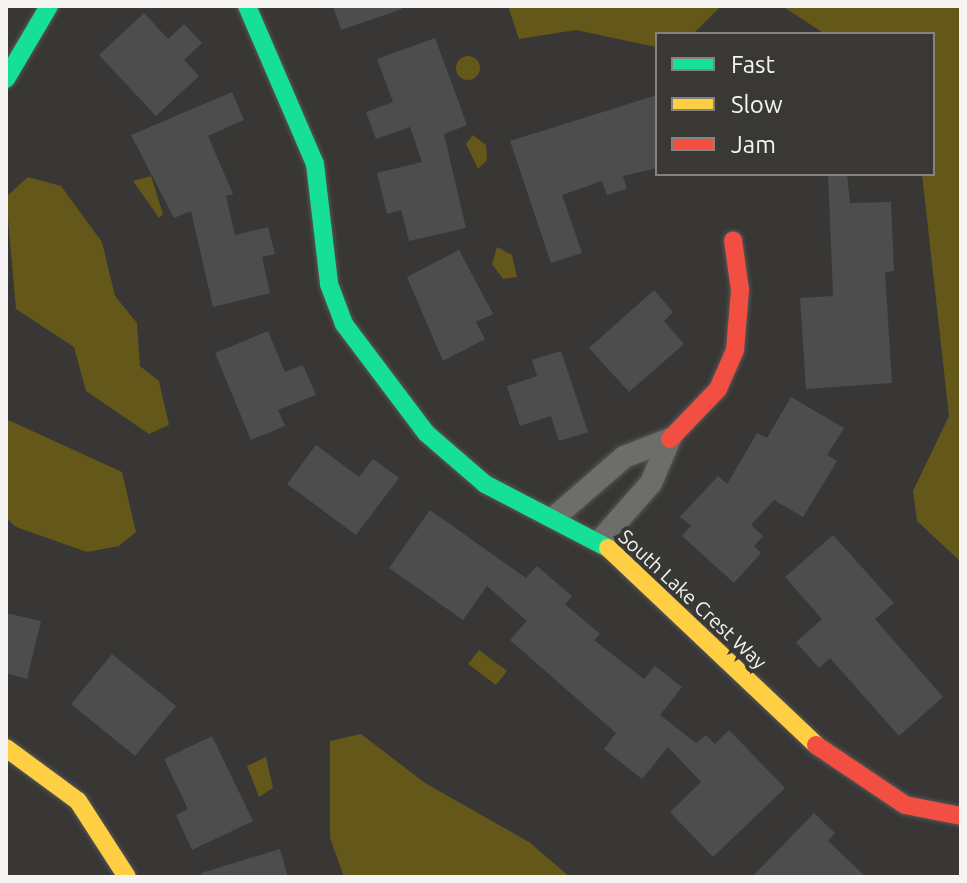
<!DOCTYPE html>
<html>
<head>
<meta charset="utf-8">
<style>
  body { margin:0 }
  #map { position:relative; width:967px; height:883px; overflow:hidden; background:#383735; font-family:Ubuntu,sans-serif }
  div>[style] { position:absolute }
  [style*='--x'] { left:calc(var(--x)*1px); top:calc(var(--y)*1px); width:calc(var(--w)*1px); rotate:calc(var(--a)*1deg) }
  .water>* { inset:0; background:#64571a }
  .round { border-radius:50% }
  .building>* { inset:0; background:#4d4d4d }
  .roads { filter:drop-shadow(0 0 2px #575654) drop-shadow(0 0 2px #575654) }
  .street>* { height:22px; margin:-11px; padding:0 11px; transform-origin:11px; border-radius:11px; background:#6d6d6b }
  .fast>* { height:18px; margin:-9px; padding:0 9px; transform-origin:9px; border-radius:9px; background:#16e098 }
  .slow>* { height:18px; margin:-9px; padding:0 9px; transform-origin:9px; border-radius:9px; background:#ffcf43 }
  .jam>* { height:18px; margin:-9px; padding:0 9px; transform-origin:9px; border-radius:9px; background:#f24e42 }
  span { translate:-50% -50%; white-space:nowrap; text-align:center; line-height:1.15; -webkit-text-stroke:8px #393834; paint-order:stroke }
  .street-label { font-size:20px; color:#f5f4f2 }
  .frame { position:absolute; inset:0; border:8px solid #f5f4f2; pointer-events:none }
  .legend { position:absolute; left:655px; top:32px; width:280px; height:144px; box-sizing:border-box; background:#393834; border:2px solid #848380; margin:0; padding:10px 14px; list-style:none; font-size:24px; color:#f5f4f2 }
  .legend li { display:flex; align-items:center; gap:16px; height:40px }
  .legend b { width:40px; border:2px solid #848380 }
</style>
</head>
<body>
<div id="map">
  <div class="water">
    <div style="clip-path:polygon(508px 6px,721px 6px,693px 34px,657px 34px,656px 47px,576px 30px,519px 39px)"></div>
    <div style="clip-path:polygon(782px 6px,961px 6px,961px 562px,917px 521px,913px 491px,949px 416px,922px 174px,933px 174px,933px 34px,825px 34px)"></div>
    <div class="round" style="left:456px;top:56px;width:24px;height:24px"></div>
    <div style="clip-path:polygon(473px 135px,486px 145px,487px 160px,478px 169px,466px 144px)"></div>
    <div style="clip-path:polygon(151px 176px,163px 214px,159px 218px,133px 181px)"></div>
    <div style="clip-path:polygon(28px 177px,61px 186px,102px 242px,115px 296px,137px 323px,140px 366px,159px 381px,169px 425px,149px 434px,86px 391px,74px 347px,16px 309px,6px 197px)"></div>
    <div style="clip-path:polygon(497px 247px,512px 255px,517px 277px,503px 279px,492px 264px)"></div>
    <div style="clip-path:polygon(6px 419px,122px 472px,136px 532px,119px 546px,87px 552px,16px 527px,6px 518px)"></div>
    <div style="clip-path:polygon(479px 650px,507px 671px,496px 685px,468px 664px)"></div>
    <div style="clip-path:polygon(361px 734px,425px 783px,529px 842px,570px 877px,344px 877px,330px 838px,330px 741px)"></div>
    <div style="clip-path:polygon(266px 757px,273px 788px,259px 797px,247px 766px)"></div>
  </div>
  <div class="building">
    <div style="clip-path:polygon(333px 6px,402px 6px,402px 9px,341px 30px)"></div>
    <div style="clip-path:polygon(144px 13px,168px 39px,184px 24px,202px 43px,184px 60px,199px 76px,156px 116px,99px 55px)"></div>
    <div style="clip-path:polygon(435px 38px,467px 125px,444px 134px,466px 228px,409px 241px,401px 210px,387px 214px,377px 173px,422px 162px,410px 127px,376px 139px,366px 112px,393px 102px,377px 59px)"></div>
    <div style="clip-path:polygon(232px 92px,244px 120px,208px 136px,233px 194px,226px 196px,235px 235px,268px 227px,275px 254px,262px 257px,270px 293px,213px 307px,191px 211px,174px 218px,131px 135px)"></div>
    <div style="clip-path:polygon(657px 95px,657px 168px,623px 176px,627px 189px,607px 195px,602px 181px,562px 195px,582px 253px,551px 263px,510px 141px)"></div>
    <div style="clip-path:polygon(828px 174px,847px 174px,850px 203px,891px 202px,894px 271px,885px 272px,892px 383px,806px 389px,800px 298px,833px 296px)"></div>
    <div style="clip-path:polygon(459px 250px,493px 314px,476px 322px,485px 339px,443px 361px,407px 277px)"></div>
    <div style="clip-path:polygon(654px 290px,673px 312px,664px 321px,684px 344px,629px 392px,589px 348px)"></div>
    <div style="clip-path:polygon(268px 331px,285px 372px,303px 365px,316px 395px,278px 410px,285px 426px,251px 440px,215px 353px)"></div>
    <div style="clip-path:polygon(561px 351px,588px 432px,559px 441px,551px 416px,520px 426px,507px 386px,537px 376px,532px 360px)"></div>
    <div style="clip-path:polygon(791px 397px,844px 428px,827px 455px,837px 461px,803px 517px,774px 500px,751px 525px,763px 536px,754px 546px,761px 553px,734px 583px,682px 536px,691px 526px,680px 517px,718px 476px,727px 484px,757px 433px,767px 438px)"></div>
    <div style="clip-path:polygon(316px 445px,359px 477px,373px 459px,399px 478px,356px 535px,287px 484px)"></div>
    <div style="clip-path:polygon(430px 510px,526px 578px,537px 566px,572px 596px,565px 604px,600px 634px,594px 640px,644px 679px,655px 666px,682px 687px,660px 715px,696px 743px,706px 735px,715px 744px,729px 730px,785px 788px,713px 857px,670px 812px,701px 782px,668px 747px,642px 779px,604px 749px,616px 733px,510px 640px,527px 621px,487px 586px,463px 620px,389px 568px)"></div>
    <div style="clip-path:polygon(833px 535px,894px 603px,875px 619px,943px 697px,899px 736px,830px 658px,819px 668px,796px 642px,822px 619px,785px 577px)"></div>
    <div style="clip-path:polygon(6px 613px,41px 621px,27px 679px,6px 673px)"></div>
    <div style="clip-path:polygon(112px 654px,176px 706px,135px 756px,71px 704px)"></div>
    <div style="clip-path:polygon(212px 736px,253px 821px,192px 850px,176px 815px,188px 809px,164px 759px)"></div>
    <div style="clip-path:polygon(814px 813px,835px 833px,828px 841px,866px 877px,752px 877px)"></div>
    <div style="clip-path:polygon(280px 849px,288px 877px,202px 877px,201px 873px)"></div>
  </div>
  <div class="roads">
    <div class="street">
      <div style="--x:556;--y:516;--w:90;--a:-40.9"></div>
      <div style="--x:624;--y:457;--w:49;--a:-21.4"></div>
      <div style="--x:670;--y:439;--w:48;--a:113.4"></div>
      <div style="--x:651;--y:483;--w:77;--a:131.3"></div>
    </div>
    <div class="fast">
      <div style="--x:247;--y:6;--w:172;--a:66.7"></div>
      <div style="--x:315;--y:164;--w:121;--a:83.3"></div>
      <div style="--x:329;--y:284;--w:43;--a:69.4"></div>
      <div style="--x:344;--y:324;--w:136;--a:53"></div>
      <div style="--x:426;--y:433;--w:78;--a:40.8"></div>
      <div style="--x:485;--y:484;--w:139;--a:27.5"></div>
      <div style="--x:6;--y:79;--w:85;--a:-59.5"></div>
    </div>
    <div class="slow">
      <div style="--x:608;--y:548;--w:286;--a:43.4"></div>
      <div style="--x:6;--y:748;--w:89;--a:36.4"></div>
      <div style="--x:78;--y:801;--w:90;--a:57.2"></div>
    </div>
    <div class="jam">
      <div style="--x:670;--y:439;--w:69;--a:-46.2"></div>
      <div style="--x:718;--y:389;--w:43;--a:-66.4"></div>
      <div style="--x:735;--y:350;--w:60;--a:-85.2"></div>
      <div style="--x:740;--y:290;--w:50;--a:-98"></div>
      <div style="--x:816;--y:745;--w:107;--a:34"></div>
      <div style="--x:905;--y:805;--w:57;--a:11.1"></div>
    </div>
  </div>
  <div class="street-label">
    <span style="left:693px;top:599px;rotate:43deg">South Lake Crest Way</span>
  </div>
  <div class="frame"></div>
  <ul class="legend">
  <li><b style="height:10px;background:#16e098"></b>Fast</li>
  <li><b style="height:10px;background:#ffcf43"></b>Slow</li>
  <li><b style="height:10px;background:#f24e42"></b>Jam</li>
  </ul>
</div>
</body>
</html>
